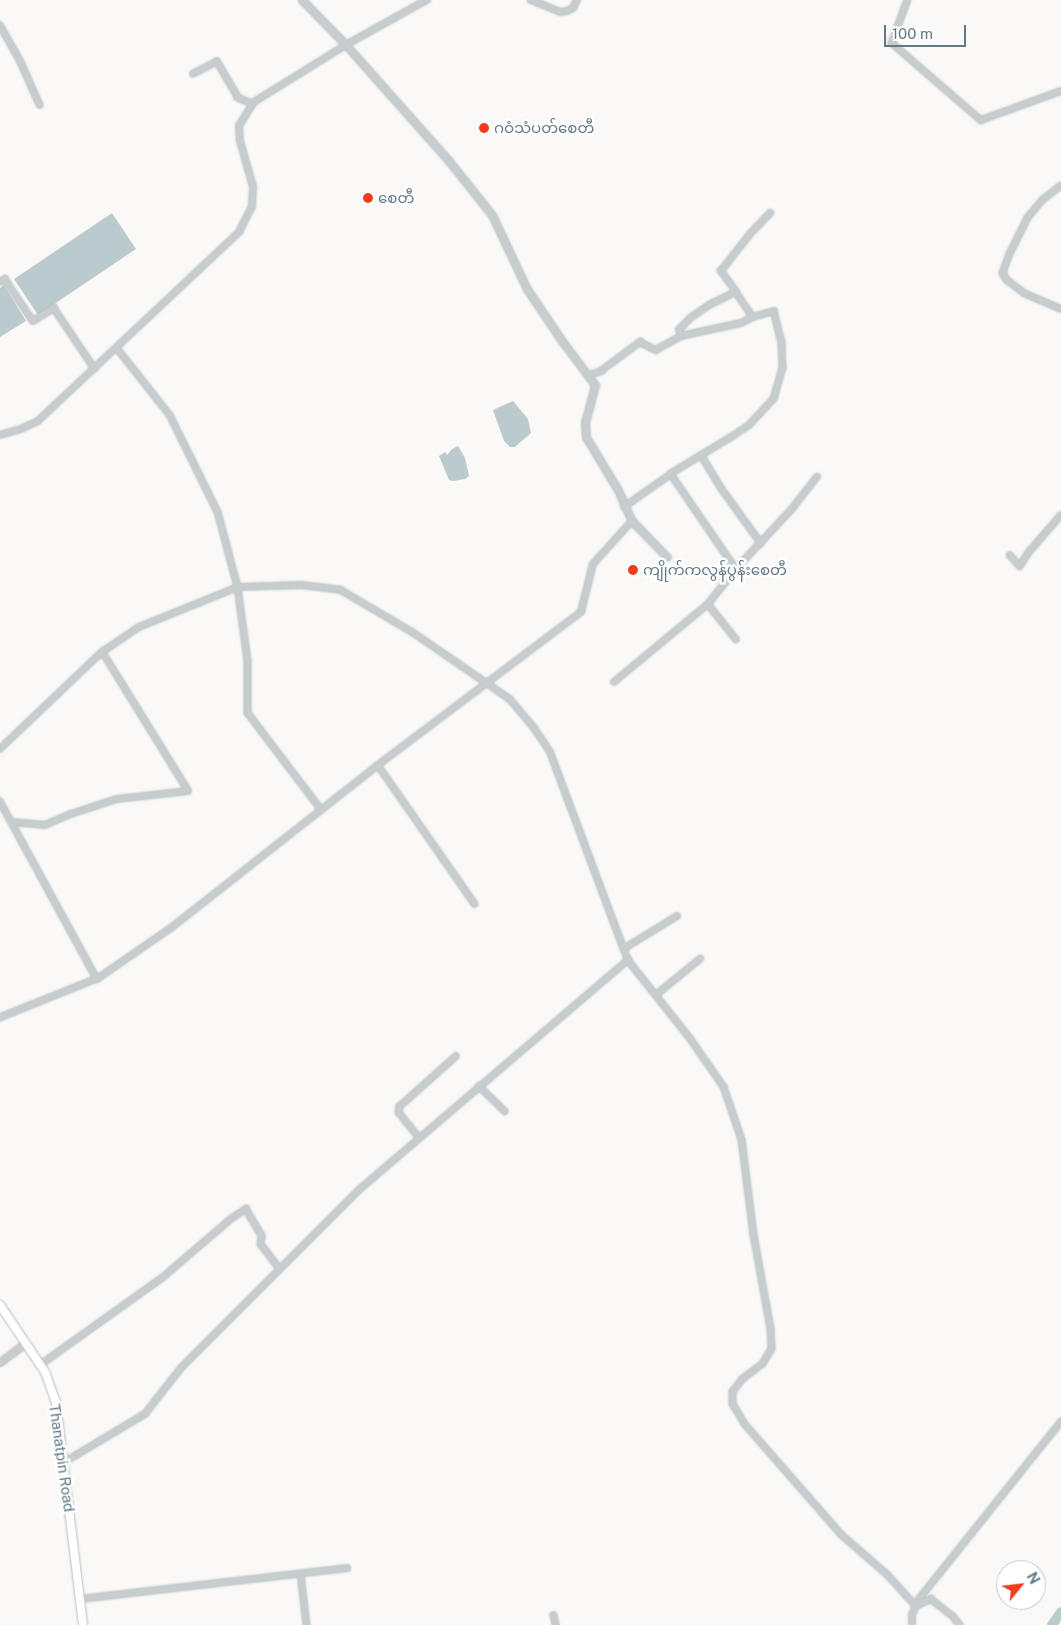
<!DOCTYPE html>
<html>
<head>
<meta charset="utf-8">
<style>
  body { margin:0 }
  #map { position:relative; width:1061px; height:1625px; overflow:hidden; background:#faf9f7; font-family:"Public Sans","Noto Sans Myanmar",sans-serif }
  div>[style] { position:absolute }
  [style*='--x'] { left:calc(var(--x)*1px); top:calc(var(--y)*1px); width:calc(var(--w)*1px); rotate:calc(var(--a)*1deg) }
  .water>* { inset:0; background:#bbcbcd }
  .river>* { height:10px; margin:-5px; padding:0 5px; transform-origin:5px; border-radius:5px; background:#bbcbcd }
  .roads { filter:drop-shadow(0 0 1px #b6bec2) drop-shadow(0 0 1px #b6bec2) }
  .minor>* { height:5.5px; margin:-2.75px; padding:0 2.75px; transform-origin:2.75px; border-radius:2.75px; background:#c7cccf }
  .tertiary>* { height:7px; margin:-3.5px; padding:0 3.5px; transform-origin:3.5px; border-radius:3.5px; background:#c7cccf }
  .secondary>* { height:8px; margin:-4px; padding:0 4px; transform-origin:4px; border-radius:4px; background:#fff }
  .dots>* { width:14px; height:14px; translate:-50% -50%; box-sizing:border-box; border:2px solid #fff; border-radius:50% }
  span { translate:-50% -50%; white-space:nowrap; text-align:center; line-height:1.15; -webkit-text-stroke:5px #fff; paint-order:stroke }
  .poi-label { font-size:15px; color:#627985 }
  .left { translate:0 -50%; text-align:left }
  .street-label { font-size:15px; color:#627985 }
  .north { position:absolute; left:996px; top:1560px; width:50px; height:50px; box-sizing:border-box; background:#fff; border:1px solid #c0c9ce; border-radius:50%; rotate:61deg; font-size:14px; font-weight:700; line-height:20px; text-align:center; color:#627985 }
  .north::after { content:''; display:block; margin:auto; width:18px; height:22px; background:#f33b1d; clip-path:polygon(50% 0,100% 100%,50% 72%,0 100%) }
  .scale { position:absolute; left:884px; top:25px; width:82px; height:22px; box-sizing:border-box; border:2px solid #627985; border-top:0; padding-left:6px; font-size:15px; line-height:18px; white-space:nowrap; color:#627985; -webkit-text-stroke:4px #fff; paint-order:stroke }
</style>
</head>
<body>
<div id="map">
  <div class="water">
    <div style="clip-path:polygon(112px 213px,136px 249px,38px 315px,14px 279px)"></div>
    <div style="clip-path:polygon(4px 285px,26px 321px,0 337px,0 288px)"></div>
    <div style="clip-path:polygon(513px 401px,528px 419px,531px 433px,515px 447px,510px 447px,504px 441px,493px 410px)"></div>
    <div style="clip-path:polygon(458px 446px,465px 458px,469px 476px,465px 479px,453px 481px,449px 480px,439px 456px,445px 452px,447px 455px,452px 449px)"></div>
  </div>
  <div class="river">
    <div style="--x:1052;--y:1625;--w:16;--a:-55"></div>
  </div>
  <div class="roads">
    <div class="minor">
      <div style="--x:531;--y:0;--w:31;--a:22"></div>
      <div style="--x:560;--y:12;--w:7;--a:-8"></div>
      <div style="--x:567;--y:11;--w:7;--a:-27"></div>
      <div style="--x:573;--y:8;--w:9;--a:-63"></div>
      <div style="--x:908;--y:0;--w:46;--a:110.4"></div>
      <div style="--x:892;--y:43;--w:118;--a:40.9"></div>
      <div style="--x:981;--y:120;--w:85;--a:-19.9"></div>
      <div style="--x:0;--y:25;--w:40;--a:60.3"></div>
      <div style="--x:20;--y:60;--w:49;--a:66"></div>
      <div style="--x:193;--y:74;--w:27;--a:-28"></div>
      <div style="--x:217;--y:61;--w:42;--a:59.7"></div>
      <div style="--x:237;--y:97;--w:17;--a:24"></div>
      <div style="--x:1061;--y:186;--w:23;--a:142"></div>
      <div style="--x:1043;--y:200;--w:23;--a:130"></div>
      <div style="--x:1028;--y:218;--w:40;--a:116.6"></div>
      <div style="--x:1010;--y:254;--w:20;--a:110"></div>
      <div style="--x:1003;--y:273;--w:8;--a:60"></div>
      <div style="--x:1007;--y:280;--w:21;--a:37"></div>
      <div style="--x:1024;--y:293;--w:40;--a:23.4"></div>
      <div style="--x:0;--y:282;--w:6;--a:-31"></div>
      <div style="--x:5;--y:279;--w:50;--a:56.3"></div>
      <div style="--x:33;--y:321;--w:25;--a:-32"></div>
      <div style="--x:54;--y:308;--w:73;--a:56.1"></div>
      <div style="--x:736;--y:292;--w:30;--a:56"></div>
      <div style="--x:753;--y:317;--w:22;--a:-16"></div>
      <div style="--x:774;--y:311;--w:32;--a:76"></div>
      <div style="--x:782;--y:342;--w:26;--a:88"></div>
      <div style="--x:783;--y:368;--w:32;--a:106"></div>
      <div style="--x:774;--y:399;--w:35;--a:133"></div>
      <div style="--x:750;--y:425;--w:22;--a:146"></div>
      <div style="--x:732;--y:437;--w:71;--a:148.8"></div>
      <div style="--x:671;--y:474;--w:115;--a:55.6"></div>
      <div style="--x:681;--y:336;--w:61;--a:-12.2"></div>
      <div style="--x:741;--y:323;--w:13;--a:-27"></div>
      <div style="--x:117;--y:348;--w:85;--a:51.7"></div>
      <div style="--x:170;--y:415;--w:108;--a:63.7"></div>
      <div style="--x:218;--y:512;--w:78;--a:75.1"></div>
      <div style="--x:238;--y:587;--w:64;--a:-1.8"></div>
      <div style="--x:302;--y:585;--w:39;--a:7"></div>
      <div style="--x:341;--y:590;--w:85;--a:30.5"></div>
      <div style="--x:414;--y:633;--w:116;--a:34.5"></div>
      <div style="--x:510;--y:699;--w:39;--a:50"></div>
      <div style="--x:535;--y:729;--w:27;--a:56"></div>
      <div style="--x:550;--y:751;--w:223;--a:69.5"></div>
      <div style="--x:628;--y:960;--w:100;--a:51.5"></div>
      <div style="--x:690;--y:1038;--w:60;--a:55.2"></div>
      <div style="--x:724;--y:1087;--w:56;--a:71.2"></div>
      <div style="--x:742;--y:1140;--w:96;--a:82.8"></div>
      <div style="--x:754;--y:1235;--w:96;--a:79.7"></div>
      <div style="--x:771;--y:1329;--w:20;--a:87"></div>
      <div style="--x:772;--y:1349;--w:17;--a:121"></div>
      <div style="--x:763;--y:1364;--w:25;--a:143"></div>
      <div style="--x:743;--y:1379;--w:16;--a:128"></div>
      <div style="--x:733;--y:1392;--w:12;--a:90"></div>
      <div style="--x:733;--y:1404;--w:23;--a:59"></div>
      <div style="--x:745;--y:1424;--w:147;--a:48.9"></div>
      <div style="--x:842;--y:1535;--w:61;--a:41"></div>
      <div style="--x:888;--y:1575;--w:42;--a:47.9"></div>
      <div style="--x:916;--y:1606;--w:17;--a:-25"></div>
      <div style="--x:931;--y:1599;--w:28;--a:38"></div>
      <div style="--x:953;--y:1616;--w:11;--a:52"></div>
      <div style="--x:589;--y:375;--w:13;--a:-18"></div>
      <div style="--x:601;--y:371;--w:49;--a:-36.6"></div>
      <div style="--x:640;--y:342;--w:18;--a:27"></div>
      <div style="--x:656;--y:350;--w:29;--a:-29"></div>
      <div style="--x:681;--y:336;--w:6;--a:-108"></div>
      <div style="--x:679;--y:330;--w:16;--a:-47"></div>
      <div style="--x:690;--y:318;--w:25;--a:-34"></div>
      <div style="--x:711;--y:304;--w:28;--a:-26"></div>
      <div style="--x:736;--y:292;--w:26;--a:-126"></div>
      <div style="--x:721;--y:271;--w:47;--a:-51.9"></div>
      <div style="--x:750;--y:234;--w:29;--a:-46"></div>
      <div style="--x:0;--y:435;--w:22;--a:-16"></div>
      <div style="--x:21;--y:429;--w:19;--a:-25"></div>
      <div style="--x:38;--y:421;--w:276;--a:-43.2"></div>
      <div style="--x:239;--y:232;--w:28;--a:-63"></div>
      <div style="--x:252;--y:207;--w:20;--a:-87"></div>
      <div style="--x:253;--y:187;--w:48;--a:-105.8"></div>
      <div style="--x:240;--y:141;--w:15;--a:-94"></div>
      <div style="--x:239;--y:126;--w:28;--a:-58"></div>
      <div style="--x:254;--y:102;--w:108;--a:-31.8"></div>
      <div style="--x:346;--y:45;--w:93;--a:-29.1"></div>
      <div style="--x:702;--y:456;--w:39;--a:59"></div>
      <div style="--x:722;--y:489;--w:67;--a:54.2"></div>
      <div style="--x:624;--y:507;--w:57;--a:-35.1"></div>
      <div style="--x:1010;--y:555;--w:15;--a:48"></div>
      <div style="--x:1020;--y:566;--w:15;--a:-58"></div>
      <div style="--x:1028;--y:553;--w:50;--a:-49"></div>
      <div style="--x:708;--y:604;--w:45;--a:51.3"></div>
      <div style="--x:614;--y:682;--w:122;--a:-39.7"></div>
      <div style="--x:708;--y:604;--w:45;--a:-51.3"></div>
      <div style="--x:736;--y:569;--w:81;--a:-47"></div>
      <div style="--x:791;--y:510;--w:42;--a:-51.8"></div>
      <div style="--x:0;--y:749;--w:141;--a:-43.6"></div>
      <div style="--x:102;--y:652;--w:45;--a:-34"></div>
      <div style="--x:139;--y:627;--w:107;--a:-22"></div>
      <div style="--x:238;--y:587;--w:75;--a:82.3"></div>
      <div style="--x:248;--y:661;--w:52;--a:90"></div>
      <div style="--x:248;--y:713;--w:121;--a:52.8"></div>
      <div style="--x:378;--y:765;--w:169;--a:55.1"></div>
      <div style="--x:0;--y:801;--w:203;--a:61.4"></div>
      <div style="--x:97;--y:979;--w:105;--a:158.1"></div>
      <div style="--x:12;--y:822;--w:33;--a:5"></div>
      <div style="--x:45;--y:825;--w:28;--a:-23"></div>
      <div style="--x:71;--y:814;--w:48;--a:-18.1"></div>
      <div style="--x:117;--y:799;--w:71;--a:-6.4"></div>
      <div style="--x:188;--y:791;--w:163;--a:-121.7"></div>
      <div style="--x:625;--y:948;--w:61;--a:-31.6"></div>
      <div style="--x:97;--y:979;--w:90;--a:-34.6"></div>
      <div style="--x:171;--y:928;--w:263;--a:-38.2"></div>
      <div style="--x:378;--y:765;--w:254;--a:-37"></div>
      <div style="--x:581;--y:612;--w:49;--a:-76"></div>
      <div style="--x:593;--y:564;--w:58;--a:-47.8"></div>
      <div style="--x:656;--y:995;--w:57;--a:-39.3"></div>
      <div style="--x:479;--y:1086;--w:36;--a:44"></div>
      <div style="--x:419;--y:1138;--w:32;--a:-129"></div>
      <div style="--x:399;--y:1113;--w:6;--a:-90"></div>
      <div style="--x:399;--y:1107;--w:76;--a:-41.8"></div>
      <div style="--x:40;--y:1365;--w:150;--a:-35.5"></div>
      <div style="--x:162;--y:1278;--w:92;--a:-40.6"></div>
      <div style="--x:232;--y:1218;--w:17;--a:-33"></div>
      <div style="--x:246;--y:1209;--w:31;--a:59"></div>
      <div style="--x:262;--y:1236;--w:8;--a:97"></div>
      <div style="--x:261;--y:1244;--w:31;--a:53"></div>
      <div style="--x:63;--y:1463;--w:96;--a:-30.9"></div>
      <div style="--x:145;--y:1414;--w:58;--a:-52"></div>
      <div style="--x:181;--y:1368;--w:253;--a:-45"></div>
      <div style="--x:360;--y:1189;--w:353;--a:-40.5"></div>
      <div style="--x:301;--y:1574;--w:51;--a:83.3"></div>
      <div style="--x:80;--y:1599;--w:269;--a:-6.6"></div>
      <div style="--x:554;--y:1615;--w:10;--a:79"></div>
      <div style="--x:912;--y:1625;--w:10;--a:-90"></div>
      <div style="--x:912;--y:1615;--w:17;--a:-66"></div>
      <div style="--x:919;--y:1599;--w:227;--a:-51.3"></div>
    </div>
    <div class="tertiary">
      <div style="--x:302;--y:0;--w:63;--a:45.6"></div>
      <div style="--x:346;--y:45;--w:155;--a:48.4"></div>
      <div style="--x:449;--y:161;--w:69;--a:51.5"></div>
      <div style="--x:492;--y:215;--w:82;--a:64.7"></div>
      <div style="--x:527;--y:289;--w:63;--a:56.1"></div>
      <div style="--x:562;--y:341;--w:55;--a:53.1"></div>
      <div style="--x:595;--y:385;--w:39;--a:105"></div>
      <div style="--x:585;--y:423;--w:14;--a:86"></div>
      <div style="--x:586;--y:437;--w:62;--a:58.9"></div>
      <div style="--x:618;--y:490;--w:34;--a:66"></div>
      <div style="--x:632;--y:521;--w:50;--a:45.8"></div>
      <div style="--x:0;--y:1362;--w:31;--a:-37"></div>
    </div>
    <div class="secondary">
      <div style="--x:0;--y:1305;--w:81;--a:56.1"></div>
      <div style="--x:45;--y:1372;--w:32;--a:70"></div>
      <div style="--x:56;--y:1402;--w:225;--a:83.1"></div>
    </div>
  </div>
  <div class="dots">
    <div style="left:484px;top:128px;background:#f33b1d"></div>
    <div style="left:368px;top:198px;background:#f33b1d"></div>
    <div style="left:633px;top:570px;background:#f33b1d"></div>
  </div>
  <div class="poi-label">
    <span class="left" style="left:494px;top:128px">ဂဝံသံပတ်စေတီ</span>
    <span class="left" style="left:378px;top:198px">စေတီ</span>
    <span class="left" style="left:643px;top:570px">ကျိုက်ကလွန်ပွန်းစေတီ</span>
  </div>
  <div class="street-label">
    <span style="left:62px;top:1458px;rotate:82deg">Thanatpin Road</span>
  </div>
  <div class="north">N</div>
  <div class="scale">100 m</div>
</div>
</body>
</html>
